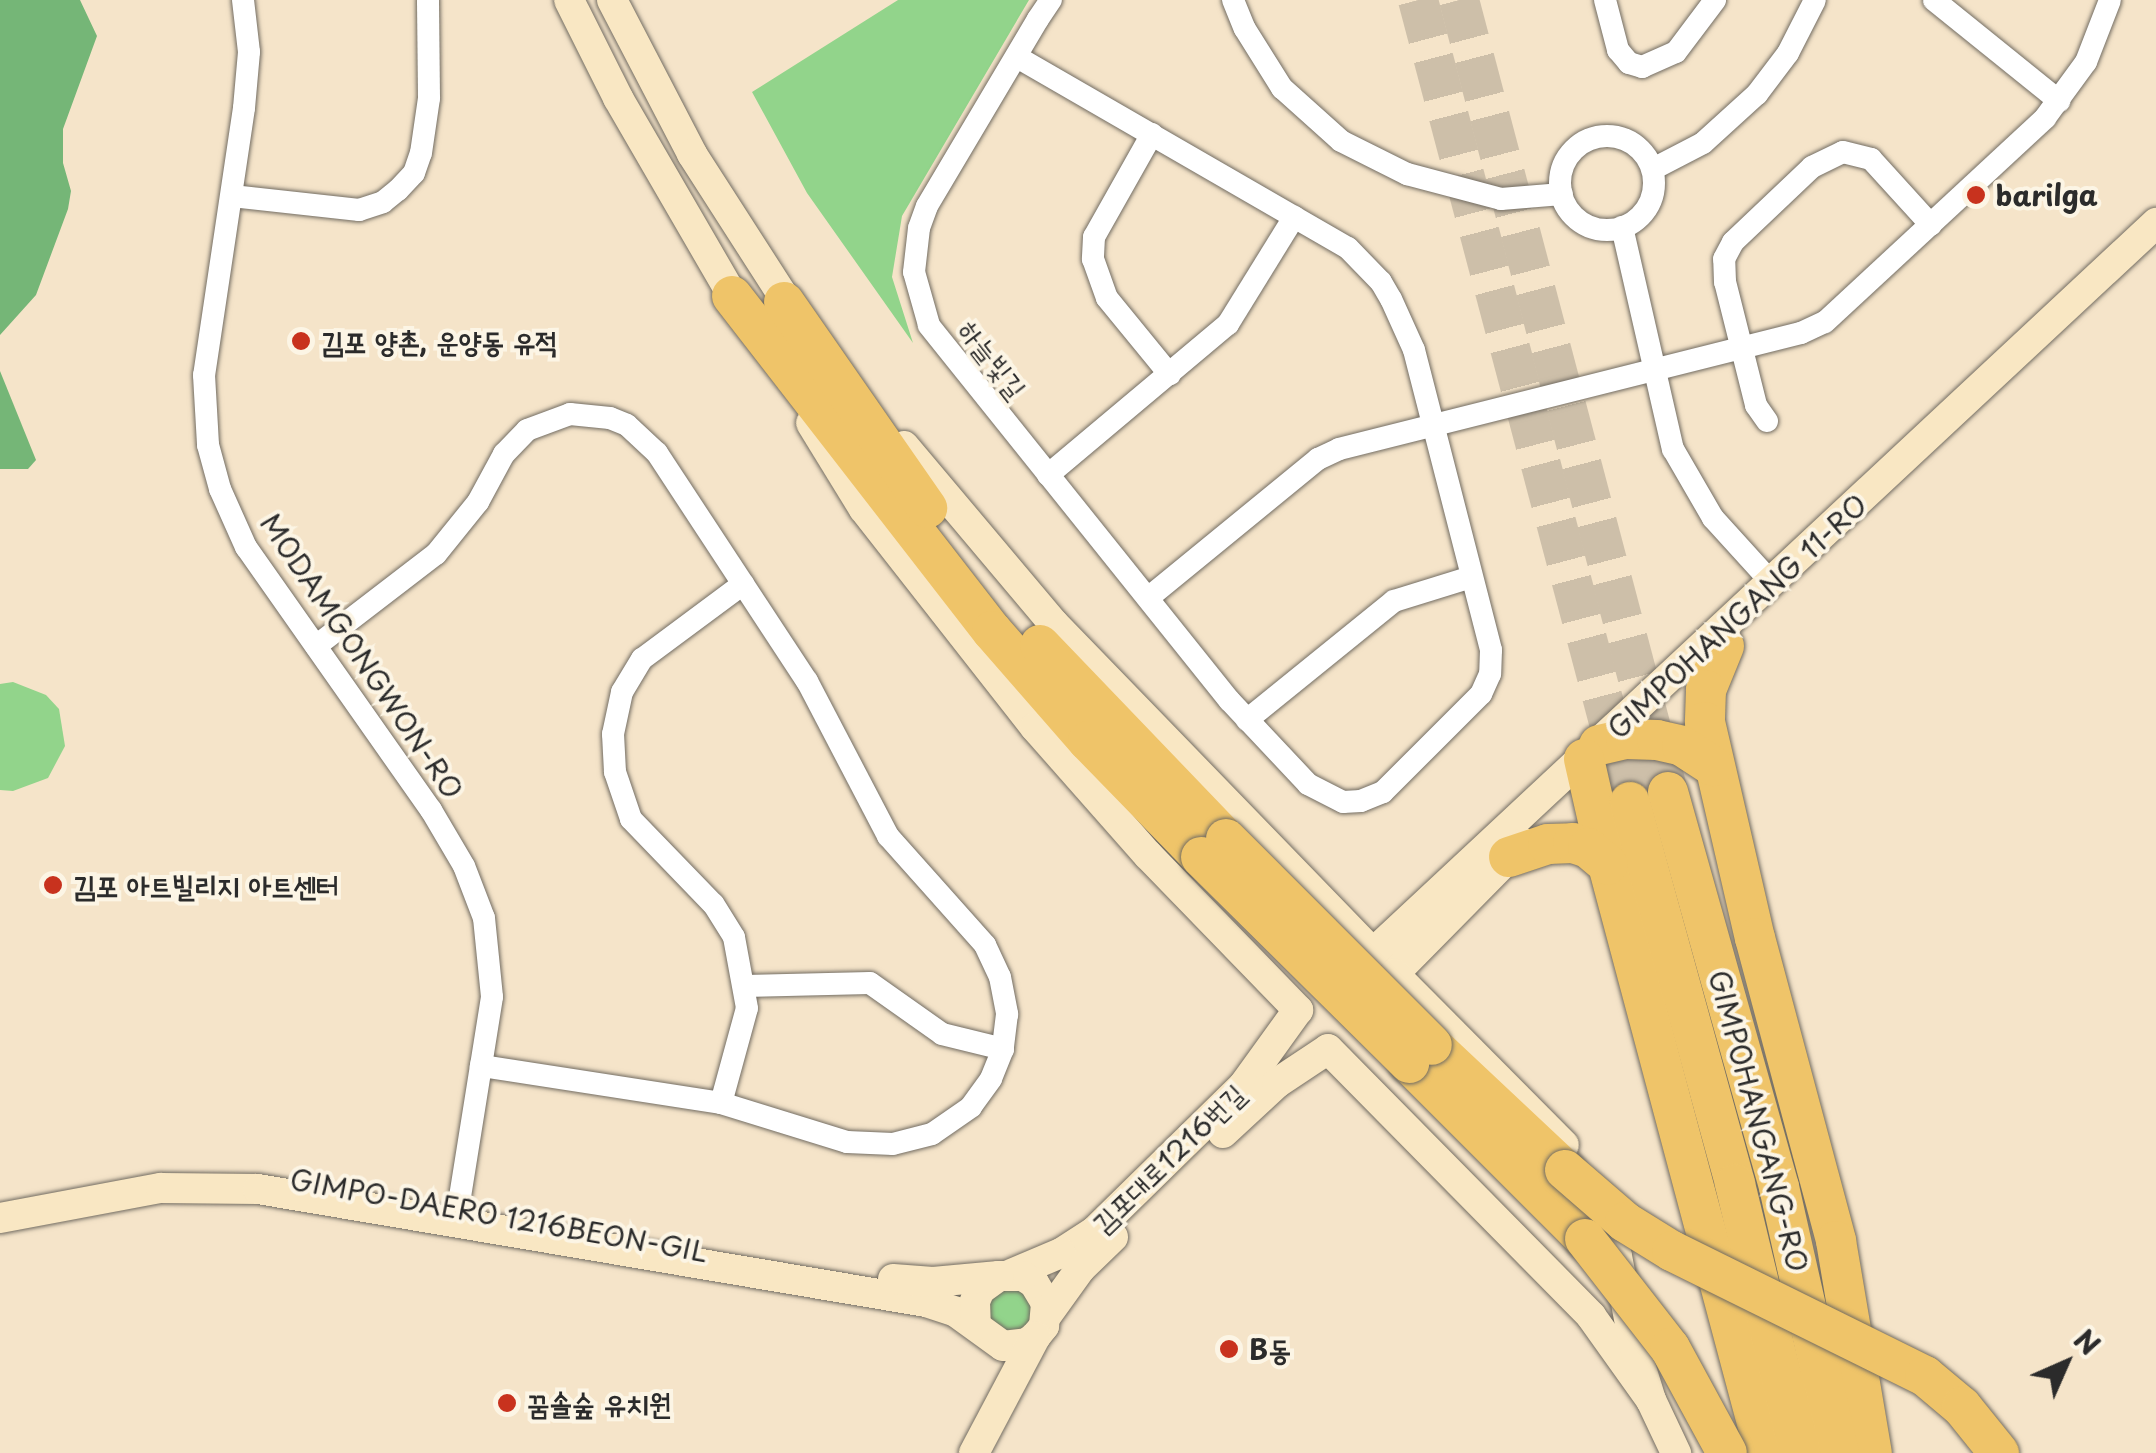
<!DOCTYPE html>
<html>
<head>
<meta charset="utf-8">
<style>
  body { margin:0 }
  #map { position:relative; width:2156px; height:1453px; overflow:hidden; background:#f5e4c9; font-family:"Playpen Sans","Poor Story",sans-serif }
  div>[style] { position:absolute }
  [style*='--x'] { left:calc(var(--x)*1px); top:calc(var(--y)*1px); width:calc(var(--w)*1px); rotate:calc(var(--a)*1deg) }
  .green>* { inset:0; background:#92d48b }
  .round { border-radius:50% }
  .forest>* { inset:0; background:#75b677 }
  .highway-tunnel>* { height:40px; margin-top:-20px; transform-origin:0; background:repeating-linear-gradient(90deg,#cdbfa9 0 40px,transparent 0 60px) }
  .roads { filter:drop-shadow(0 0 2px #726c62) drop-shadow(0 0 2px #726c62) }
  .street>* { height:22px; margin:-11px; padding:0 11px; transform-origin:11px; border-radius:11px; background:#fff }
  .street>.ring { margin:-11px; padding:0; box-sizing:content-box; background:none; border:22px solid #fff; border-radius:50% }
  .secondary>* { height:30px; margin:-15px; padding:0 15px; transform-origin:15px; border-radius:15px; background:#f9e7c3 }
  .highway>* { height:40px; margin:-20px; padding:0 20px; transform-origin:20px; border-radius:20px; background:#efc469 }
  .bridges { filter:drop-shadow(0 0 2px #726c62) drop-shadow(0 0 2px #726c62) }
  .highway-bridge>* { height:40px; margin:-20px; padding:0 20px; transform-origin:20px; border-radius:20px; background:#efc469 }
  .dots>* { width:28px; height:28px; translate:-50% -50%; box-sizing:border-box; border:5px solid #fcf5e5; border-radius:50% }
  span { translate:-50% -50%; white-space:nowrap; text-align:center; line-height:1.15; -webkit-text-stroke:8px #fcf5e5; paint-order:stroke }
  .poi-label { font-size:28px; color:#2b2b2b; font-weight:700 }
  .left { translate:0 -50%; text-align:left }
  .street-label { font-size:28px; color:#2b2b2b }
  .north { position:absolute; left:2016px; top:1313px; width:100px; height:100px; -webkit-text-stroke:8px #fcf5e5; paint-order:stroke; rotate:45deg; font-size:28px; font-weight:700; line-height:40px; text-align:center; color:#2b2b2b }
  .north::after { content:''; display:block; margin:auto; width:35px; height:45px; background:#2b2b2b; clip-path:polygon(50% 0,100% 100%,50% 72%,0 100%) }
</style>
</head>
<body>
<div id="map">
  <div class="green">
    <div style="clip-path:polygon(898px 0,1029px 0,902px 216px,892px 277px,913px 343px,807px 193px,752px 92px)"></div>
    <div style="clip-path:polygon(13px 682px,46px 695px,59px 709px,65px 746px,48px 778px,13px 791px,0 790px,0 684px)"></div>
    <div class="round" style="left:988px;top:1288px;width:44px;height:44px"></div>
  </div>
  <div class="forest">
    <div style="clip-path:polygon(0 0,80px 0,97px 36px,63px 129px,63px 163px,71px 191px,68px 209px,36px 295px,0 335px)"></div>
    <div style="clip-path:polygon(0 371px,36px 460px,28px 469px,0 469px)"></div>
  </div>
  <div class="highway-tunnel">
    <div style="--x:1418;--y:0;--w:830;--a:75.19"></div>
    <div style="--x:1459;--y:0;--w:819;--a:75.22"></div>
  </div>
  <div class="roads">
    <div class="street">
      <div style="--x:243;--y:0;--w:52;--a:83.4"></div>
      <div style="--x:249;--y:52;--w:56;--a:95.1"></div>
      <div style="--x:244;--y:108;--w:270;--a:98.5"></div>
      <div style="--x:204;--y:375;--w:70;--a:86.7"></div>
      <div style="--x:208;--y:445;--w:46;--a:74.7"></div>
      <div style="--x:220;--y:489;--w:64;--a:65.9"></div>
      <div style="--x:246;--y:547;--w:322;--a:54.9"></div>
      <div style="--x:431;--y:810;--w:65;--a:59.5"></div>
      <div style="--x:464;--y:866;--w:56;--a:69"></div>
      <div style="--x:484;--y:918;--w:79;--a:84.2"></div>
      <div style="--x:492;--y:997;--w:228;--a:99.1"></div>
      <div style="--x:1233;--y:0;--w:31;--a:68"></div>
      <div style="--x:1245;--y:29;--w:70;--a:57.9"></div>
      <div style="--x:1282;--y:88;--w:79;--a:41.9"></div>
      <div style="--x:1341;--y:141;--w:74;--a:26.6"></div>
      <div style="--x:1407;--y:174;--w:97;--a:14.9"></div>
      <div style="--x:1501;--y:199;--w:61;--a:-4.7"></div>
      <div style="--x:1605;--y:0;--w:52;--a:75.4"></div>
      <div style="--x:1618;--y:50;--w:17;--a:50"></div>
      <div style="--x:1629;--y:63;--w:14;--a:17"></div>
      <div style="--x:1642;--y:67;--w:37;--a:-24"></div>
      <div style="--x:1676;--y:52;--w:65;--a:-53.1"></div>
      <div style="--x:1934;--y:0;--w:161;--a:38.9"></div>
      <div style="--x:1017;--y:57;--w:382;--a:30"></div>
      <div style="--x:1348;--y:248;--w:47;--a:45.9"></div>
      <div style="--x:1381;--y:282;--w:20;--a:60"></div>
      <div style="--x:1391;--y:299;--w:56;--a:65.7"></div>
      <div style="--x:1414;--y:350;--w:310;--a:75.6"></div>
      <div style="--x:1491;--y:650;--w:24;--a:92"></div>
      <div style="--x:1490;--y:674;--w:22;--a:114"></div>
      <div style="--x:1481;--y:694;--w:139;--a:135"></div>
      <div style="--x:1383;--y:792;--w:24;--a:158"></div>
      <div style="--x:1361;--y:801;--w:18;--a:177"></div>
      <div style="--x:1343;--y:802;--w:39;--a:-153"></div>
      <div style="--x:1308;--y:784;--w:115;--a:-133.2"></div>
      <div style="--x:1229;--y:700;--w:480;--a:-128.7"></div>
      <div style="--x:929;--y:325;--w:55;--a:-105.8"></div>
      <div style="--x:914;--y:272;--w:44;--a:-83.5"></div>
      <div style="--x:919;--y:228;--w:23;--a:-70"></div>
      <div style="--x:927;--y:206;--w:217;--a:-59.3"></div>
      <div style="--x:1038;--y:19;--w:23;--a:-56"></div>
      <div style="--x:1152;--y:134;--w:118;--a:119.4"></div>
      <div style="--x:1094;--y:237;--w:22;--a:93"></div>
      <div style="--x:1093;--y:259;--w:41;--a:70.3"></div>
      <div style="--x:1107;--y:298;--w:99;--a:50.7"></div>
      <div class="ring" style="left:1560px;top:136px;width:72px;height:72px"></div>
      <div style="--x:1653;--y:169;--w:56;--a:-27.5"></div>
      <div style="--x:1703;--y:143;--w:73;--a:-42.2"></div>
      <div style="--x:1757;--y:94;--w:51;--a:-52.9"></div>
      <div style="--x:1788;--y:53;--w:59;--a:-63"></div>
      <div style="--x:232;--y:196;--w:128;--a:6.3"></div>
      <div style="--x:359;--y:210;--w:25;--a:-18"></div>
      <div style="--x:383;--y:202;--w:19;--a:-39"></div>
      <div style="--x:398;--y:190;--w:23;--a:-47"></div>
      <div style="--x:414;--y:173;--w:21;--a:-71"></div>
      <div style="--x:421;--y:153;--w:56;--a:-81.7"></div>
      <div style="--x:429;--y:98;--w:98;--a:-90.6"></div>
      <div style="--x:1622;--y:227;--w:228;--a:77.1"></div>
      <div style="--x:1673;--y:449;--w:80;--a:59.9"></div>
      <div style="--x:1713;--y:518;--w:86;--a:47.8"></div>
      <div style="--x:1767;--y:421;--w:19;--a:-125"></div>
      <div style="--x:1756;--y:405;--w:127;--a:-104.1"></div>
      <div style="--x:1725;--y:282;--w:23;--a:-92"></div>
      <div style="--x:1724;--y:259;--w:19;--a:-62"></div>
      <div style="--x:1733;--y:242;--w:109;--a:-43.5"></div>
      <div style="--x:1812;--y:167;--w:34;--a:-26"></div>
      <div style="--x:1843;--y:152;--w:29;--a:14"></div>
      <div style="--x:1871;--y:159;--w:89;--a:47.7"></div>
      <div style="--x:1048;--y:475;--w:235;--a:-40"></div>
      <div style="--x:1228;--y:324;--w:126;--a:-58.3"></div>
      <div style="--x:1148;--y:598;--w:220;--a:-39.3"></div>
      <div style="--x:1318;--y:459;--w:23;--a:-25"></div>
      <div style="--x:1339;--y:449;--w:476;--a:-14.1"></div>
      <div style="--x:1801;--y:333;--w:26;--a:-25"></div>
      <div style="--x:1825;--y:322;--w:300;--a:-42.8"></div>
      <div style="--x:2045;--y:118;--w:69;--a:-53.8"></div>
      <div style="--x:2086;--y:62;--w:66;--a:-68.8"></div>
      <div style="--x:316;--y:646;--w:151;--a:-37.5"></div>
      <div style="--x:436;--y:554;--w:67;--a:-51.1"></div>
      <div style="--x:478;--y:502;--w:55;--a:-61.6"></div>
      <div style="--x:504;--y:454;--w:33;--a:-46"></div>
      <div style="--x:527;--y:430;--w:46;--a:-20.4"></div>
      <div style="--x:570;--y:414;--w:40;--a:5.7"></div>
      <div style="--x:610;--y:418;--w:18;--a:22"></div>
      <div style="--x:627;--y:425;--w:41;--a:43"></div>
      <div style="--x:657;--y:453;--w:273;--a:56.7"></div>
      <div style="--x:807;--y:681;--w:175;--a:62.4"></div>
      <div style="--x:888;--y:836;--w:146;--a:48.3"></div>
      <div style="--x:985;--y:945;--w:35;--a:65"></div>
      <div style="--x:1000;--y:977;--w:38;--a:79"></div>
      <div style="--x:1007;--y:1014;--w:35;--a:97"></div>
      <div style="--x:1003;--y:1049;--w:32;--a:112"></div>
      <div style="--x:991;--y:1079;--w:34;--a:126"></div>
      <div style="--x:971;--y:1107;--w:47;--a:145.3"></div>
      <div style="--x:932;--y:1134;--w:40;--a:165.6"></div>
      <div style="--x:893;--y:1144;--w:46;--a:-177.5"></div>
      <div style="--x:847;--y:1142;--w:132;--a:-162.8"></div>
      <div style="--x:721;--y:1103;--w:243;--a:-171.2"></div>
      <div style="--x:1247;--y:720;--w:189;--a:-39"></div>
      <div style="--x:1394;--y:601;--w:81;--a:-17.3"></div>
      <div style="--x:745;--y:986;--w:125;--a:-1.4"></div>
      <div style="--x:870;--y:983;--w:88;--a:35.3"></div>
      <div style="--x:942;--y:1034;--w:63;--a:13.8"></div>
      <div style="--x:721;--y:1103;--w:98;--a:-74.7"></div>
      <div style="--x:747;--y:1008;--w:72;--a:-100.4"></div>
      <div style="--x:734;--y:937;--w:39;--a:-122"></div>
      <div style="--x:713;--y:904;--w:118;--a:-134"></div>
      <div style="--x:631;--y:819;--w:50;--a:-108.8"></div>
      <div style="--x:615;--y:772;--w:38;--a:-93"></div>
      <div style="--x:613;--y:734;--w:43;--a:-77.9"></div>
      <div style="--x:622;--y:692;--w:39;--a:-59"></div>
      <div style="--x:642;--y:659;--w:126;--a:-36.6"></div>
    </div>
    <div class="secondary">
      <div style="--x:569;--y:0;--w:110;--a:63.4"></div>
      <div style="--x:618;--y:98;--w:247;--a:59.9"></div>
      <div style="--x:612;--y:0;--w:174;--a:62.5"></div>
      <div style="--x:692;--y:154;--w:196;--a:57.3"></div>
      <div style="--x:811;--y:423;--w:101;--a:58.4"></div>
      <div style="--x:864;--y:509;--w:277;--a:51.9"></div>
      <div style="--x:1035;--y:727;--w:171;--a:48.6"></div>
      <div style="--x:1148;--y:855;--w:216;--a:45.9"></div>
      <div style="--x:1298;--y:1010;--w:92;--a:125.8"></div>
      <div style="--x:1244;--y:1085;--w:209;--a:135.6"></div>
      <div style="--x:1095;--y:1231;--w:40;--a:147.1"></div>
      <div style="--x:1061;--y:1253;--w:54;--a:157.2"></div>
      <div style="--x:904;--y:446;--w:233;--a:49.9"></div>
      <div style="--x:1054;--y:624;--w:458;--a:45.9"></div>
      <div style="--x:1373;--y:953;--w:1071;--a:-42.99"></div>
      <div style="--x:1523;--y:843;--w:184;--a:134.6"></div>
      <div style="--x:1394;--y:974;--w:241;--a:45.2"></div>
      <div style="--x:1223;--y:1133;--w:74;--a:-42.8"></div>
      <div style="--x:1277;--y:1083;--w:61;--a:-33.7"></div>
      <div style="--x:1328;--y:1049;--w:375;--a:45.4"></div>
      <div style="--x:1591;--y:1316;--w:103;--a:54.5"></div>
      <div style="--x:1651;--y:1400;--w:59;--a:64.7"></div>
      <div style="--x:1598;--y:1201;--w:58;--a:70.9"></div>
      <div style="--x:1617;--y:1256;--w:91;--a:79.2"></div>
      <div style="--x:1634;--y:1345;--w:58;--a:72.8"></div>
      <div style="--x:0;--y:1218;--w:164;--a:-10.6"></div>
      <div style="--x:161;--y:1188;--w:97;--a:0.6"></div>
      <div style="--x:258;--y:1189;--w:677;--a:9.6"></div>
      <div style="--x:926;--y:1302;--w:32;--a:18"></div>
      <div style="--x:956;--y:1312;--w:58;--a:35.9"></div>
      <div style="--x:1003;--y:1346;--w:24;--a:-7"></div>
      <div style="--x:1027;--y:1343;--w:11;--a:-38"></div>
      <div style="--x:1036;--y:1336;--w:13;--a:-51"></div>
      <div style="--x:1044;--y:1326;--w:23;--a:-85"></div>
      <div style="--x:1046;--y:1303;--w:23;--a:-121"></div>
      <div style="--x:1034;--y:1283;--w:13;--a:-148"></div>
      <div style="--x:1023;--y:1276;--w:24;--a:180"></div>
      <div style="--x:999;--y:1276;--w:24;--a:144"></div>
      <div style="--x:980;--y:1290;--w:12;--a:114"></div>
      <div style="--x:975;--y:1301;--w:24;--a:88"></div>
      <div style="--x:893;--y:1279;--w:40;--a:4.3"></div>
      <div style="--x:933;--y:1282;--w:66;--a:-5.2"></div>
      <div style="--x:1047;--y:1315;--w:57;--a:-54.3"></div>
      <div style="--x:1080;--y:1269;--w:46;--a:-44.1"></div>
      <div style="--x:974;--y:1453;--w:132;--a:-62.1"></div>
    </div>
    <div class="highway">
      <div style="--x:732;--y:296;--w:424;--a:52.2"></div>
      <div style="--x:992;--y:631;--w:146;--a:48.9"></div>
      <div style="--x:1088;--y:741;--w:162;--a:45.8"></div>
      <div style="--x:784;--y:302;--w:251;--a:55.2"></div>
      <div style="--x:1040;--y:645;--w:269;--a:46.2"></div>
      <div style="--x:1724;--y:646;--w:48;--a:112.2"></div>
      <div style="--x:1706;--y:690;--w:32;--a:92"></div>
      <div style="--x:1705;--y:722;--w:222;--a:77"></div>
      <div style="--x:1755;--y:938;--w:314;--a:75"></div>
      <div style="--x:1836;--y:1241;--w:215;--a:80.4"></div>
      <div style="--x:1599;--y:745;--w:28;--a:-13"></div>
      <div style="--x:1626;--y:739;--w:31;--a:2"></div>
      <div style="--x:1657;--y:740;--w:26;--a:13"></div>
      <div style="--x:1682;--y:746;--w:37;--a:33"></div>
      <div style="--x:1584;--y:759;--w:109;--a:77.2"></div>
      <div style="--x:1608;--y:865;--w:609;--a:75.05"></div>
      <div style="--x:1668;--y:792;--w:410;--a:74.3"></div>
      <div style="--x:1779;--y:1187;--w:273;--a:77.3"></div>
      <div style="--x:1630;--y:802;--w:396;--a:74.6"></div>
      <div style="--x:1735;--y:1184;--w:277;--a:76.4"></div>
      <div style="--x:1509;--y:857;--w:41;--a:-18.4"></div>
      <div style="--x:1548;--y:844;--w:25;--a:-2"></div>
      <div style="--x:1573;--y:843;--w:16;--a:18"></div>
      <div style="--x:1588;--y:848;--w:26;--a:40"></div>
      <div style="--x:1432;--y:1045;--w:183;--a:43.2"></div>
      <div style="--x:1409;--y:1063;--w:249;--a:45"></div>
    </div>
  </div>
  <div class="bridges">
    <div class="highway-bridge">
      <div style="--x:1226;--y:839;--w:291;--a:45"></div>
      <div style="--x:1201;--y:857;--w:293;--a:44.7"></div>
      <div style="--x:1565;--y:1170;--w:79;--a:40.9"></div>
      <div style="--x:1625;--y:1222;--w:55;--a:31.7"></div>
      <div style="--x:1672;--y:1251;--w:282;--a:26.3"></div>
      <div style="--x:1925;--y:1376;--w:48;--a:40"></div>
      <div style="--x:1962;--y:1407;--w:59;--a:51.2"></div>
      <div style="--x:1585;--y:1239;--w:138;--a:52.1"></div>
      <div style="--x:1670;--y:1348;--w:119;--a:61.5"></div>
    </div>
  </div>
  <div class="dots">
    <div style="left:1976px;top:195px;background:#c8321e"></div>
    <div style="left:301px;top:341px;background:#c8321e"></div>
    <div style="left:53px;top:885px;background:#c8321e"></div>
    <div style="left:1229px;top:1349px;background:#c8321e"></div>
    <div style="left:507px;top:1403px;background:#c8321e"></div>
  </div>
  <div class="poi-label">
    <span class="left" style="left:1996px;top:195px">barilga</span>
    <span class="left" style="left:321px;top:341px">김포 양촌, 운양동 유적</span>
    <span class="left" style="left:73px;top:885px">김포 아트빌리지 아트센터</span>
    <span class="left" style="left:1249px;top:1349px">B동</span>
    <span class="left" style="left:527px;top:1403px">꿈솔숲 유치원</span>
  </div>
  <div class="street-label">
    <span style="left:993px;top:359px;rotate:52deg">하늘빛길</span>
    <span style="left:1737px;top:616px;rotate:-43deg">GIMPOHANGANG 11-RO</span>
    <span style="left:362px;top:656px;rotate:56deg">MODAMGONGWON-RO</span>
    <span style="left:1759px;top:1121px;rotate:75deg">GIMPOHANGANG-RO</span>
    <span style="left:1168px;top:1158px;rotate:-44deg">김포대로1216번길</span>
    <span style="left:499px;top:1215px;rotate:10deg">GIMPO-DAERO 1216BEON-GIL</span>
  </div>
  <div class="north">N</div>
</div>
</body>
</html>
